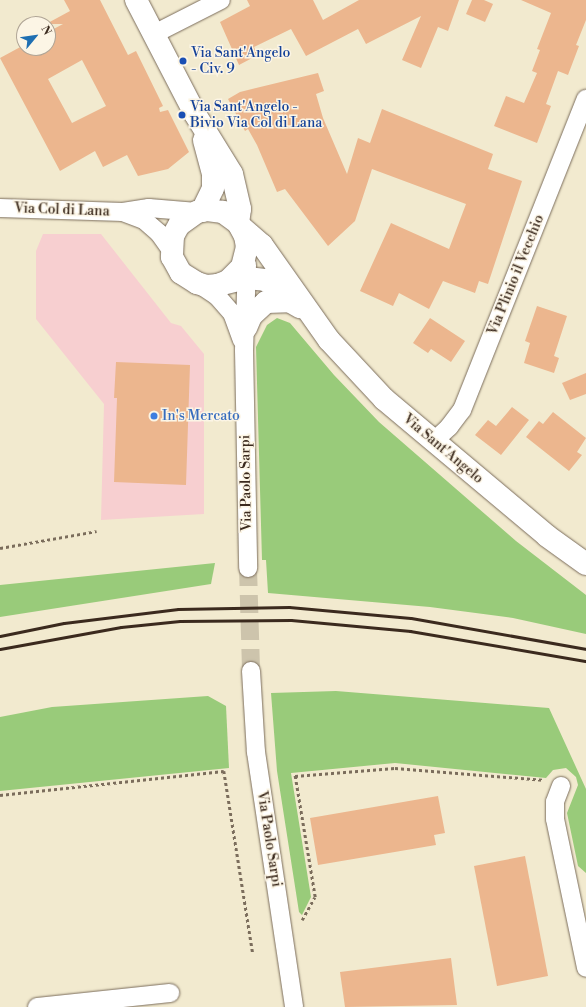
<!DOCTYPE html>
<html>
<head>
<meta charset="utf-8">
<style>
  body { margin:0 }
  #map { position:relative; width:586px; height:1007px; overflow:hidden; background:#f2eacf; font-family:"Libre Bodoni",serif }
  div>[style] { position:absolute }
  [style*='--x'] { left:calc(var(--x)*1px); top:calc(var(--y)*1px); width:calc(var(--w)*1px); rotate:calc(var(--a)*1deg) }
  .built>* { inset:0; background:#f7cfd0 }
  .green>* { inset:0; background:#99cb7a }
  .building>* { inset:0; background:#ecb68e }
  .minor-tunnel>* { height:18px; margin-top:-9px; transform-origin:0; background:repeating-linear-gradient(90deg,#cdc4ac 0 18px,transparent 0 27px) }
  .path>* { height:2.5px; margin-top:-1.25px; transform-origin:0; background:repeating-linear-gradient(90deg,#7b6d5c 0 3px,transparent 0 6px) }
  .roads { filter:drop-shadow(0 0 1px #7b6d5c) drop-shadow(0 0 1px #7b6d5c) }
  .minor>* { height:18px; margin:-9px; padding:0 9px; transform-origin:9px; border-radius:9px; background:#fff }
  .tertiary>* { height:22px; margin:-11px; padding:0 11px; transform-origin:11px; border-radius:11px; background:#fff }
  .rail>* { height:3px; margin:-1.5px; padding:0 1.5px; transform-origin:1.5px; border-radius:1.5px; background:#3b2a1e }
  .dots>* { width:11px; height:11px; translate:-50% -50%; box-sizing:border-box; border:2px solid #fcf5e5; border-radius:50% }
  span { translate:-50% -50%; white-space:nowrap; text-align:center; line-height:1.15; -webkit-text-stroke:3px #fcf5e5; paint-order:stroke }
  .transit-label { font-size:14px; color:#164399 }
  .left { translate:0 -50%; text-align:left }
  .street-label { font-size:14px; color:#3b2a1e }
  .shop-label { font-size:14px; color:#366cbe }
  .north { position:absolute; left:16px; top:16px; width:40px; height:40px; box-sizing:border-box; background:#fcf5e5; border:1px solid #afa495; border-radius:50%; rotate:61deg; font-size:11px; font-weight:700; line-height:16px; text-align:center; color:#3b2a1e }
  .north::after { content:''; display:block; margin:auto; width:14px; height:18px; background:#1f6fb2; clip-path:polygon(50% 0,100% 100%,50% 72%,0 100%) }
</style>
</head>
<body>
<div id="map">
  <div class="built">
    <div style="clip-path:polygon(43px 234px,101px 234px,171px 323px,181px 326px,204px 354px,204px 514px,101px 520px,104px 404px,36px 319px,36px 251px)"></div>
  </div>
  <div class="green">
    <div style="clip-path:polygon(277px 318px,290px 323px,334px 375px,379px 422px,516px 541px,586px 595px,586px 634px,513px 618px,430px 607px,268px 593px,266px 560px,262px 560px,256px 347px,267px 325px)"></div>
    <div style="clip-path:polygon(215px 563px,211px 584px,0 617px,0 585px)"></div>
    <div style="clip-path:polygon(336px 691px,549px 708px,586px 789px,586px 873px,578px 866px,567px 813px,578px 785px,576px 777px,566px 768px,553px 770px,546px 778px,395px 763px,291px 773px,311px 897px,302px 915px,299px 912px,277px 771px,271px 693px)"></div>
    <div style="clip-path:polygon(208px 696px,226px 706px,229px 768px,0 791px,0 717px,52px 707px)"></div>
  </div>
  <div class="building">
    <div style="clip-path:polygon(evenodd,64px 0,100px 0,128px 55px,136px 51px,163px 106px,159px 108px,160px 112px,168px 110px,189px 152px,168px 169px,138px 176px,127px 155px,103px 167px,95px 151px,60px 171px,0 58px,24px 45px,24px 48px,48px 48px,48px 32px,63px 24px,46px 24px,70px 11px,64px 0,82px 60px,106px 106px,72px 123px,48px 79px,82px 60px)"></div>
    <div style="clip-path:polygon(247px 0,313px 0,323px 20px,359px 0,459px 0,448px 31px,438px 27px,421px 68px,402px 60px,421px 16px,366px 44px,358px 29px,306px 56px,291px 29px,254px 47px,258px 55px,239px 65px,220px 22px,250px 6px)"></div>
    <div style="clip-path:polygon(472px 0,484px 0,493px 4px,485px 22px,466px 14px)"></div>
    <div style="clip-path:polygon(521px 0,586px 0,586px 20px,576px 45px,579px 46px,568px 75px,558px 71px,546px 104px,551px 106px,537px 143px,494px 126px,506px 96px,524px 103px,537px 73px,532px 71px,540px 50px,537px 49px,551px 13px)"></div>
    <div style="clip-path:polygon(318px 73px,324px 91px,316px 94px,323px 118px,347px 174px,358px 138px,370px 143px,382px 109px,493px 154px,488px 169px,522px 181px,488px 284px,479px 281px,475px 293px,443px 281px,429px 309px,399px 293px,393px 306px,360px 291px,391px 223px,449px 249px,466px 204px,372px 169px,355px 221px,328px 246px,285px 189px,277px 192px,257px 145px,248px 129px,245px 131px,228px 99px,240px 92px)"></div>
    <div style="clip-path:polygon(537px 306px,567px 316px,554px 356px,559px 358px,554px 373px,524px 363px,530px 343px,525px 341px)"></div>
    <div style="clip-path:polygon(430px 318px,465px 341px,451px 362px,431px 349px,428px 353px,413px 343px)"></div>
    <div style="clip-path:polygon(116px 362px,190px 365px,186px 485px,114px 482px,117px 398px,114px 398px)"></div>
    <div style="clip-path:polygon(586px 373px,586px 394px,570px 400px,562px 383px)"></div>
    <div style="clip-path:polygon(512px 407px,529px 420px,501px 455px,475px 435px,488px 420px,496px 426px)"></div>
    <div style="clip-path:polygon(553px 412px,586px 438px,577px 452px,582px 455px,569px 471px,526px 437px,539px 421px,543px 424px)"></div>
    <div style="clip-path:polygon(438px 796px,445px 833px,434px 835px,436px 845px,318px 865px,310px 818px)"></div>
    <div style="clip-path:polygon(525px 856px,548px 976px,497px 986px,474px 866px)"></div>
    <div style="clip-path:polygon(451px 958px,457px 1005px,345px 1007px,340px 972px)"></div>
  </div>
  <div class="minor-tunnel">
    <div style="--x:248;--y:568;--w:103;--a:88.3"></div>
  </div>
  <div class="path">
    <div style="--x:0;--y:548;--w:98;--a:-9.9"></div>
    <div style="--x:0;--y:795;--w:225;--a:-6.1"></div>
    <div style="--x:224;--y:771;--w:185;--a:81"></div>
    <div style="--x:302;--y:920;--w:26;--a:-61"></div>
    <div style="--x:315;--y:897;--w:123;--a:-99.4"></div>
    <div style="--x:295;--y:776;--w:100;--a:-4.6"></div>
    <div style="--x:395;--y:768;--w:148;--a:4.6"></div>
  </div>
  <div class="roads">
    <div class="minor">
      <div style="--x:154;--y:34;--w:75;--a:-26.9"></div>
      <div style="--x:0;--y:208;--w:123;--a:1.9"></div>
      <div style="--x:123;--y:212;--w:26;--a:-9"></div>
      <div style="--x:149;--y:208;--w:48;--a:4.8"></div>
      <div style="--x:123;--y:212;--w:22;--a:21"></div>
      <div style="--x:144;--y:220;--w:20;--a:41"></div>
      <div style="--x:159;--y:233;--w:21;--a:55"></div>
      <div style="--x:247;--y:265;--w:85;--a:92"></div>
      <div style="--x:244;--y:350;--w:218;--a:88.9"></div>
      <div style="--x:199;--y:284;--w:22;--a:34"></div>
      <div style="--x:217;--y:296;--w:23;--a:49"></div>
      <div style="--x:232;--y:313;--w:29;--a:70"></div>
      <div style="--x:433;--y:442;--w:22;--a:-43"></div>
      <div style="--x:449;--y:427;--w:21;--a:-53"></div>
      <div style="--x:462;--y:410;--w:335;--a:-68.3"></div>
      <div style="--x:251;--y:671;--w:81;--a:86.5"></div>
      <div style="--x:256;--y:752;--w:258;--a:81.5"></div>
      <div style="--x:561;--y:786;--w:17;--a:111"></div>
      <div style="--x:555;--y:802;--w:17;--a:90"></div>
      <div style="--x:555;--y:819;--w:152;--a:78.2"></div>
      <div style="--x:37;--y:1007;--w:134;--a:-6"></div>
    </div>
    <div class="tertiary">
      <div style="--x:136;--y:0;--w:128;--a:62.6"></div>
      <div style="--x:195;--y:114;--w:70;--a:58.3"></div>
      <div style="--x:232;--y:174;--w:36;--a:77"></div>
      <div style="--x:240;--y:209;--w:14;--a:98"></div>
      <div style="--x:202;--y:211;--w:25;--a:-64"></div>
      <div style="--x:213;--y:188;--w:14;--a:-90"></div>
      <div style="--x:213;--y:174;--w:35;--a:-105"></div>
      <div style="--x:240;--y:226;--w:29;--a:41"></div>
      <div style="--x:262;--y:245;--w:116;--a:54.8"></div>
      <div style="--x:329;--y:340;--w:81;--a:47"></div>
      <div style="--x:384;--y:399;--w:213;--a:40"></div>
      <div style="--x:547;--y:536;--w:48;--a:35.7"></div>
      <div style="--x:218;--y:285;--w:11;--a:-22"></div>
      <div style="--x:228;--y:281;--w:20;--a:-45"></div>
      <div style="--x:242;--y:267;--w:21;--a:-76"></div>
      <div style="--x:247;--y:247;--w:11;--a:-100"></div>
      <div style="--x:245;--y:236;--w:15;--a:-118"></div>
      <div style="--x:238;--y:223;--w:19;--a:-144"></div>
      <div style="--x:223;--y:212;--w:16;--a:-173"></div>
      <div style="--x:207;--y:210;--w:10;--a:169"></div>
      <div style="--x:197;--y:212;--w:22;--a:144"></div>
      <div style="--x:179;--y:225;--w:13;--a:119"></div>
      <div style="--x:173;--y:236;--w:21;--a:93"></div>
      <div style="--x:172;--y:257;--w:18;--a:61"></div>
      <div style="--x:181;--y:273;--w:19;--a:32"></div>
      <div style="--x:197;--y:283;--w:10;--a:17"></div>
      <div style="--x:207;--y:286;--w:11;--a:-5"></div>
      <div style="--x:218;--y:285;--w:30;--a:-14"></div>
      <div style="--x:247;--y:278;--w:18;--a:6"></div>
      <div style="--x:265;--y:280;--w:17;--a:25"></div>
      <div style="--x:280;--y:287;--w:19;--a:43"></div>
      <div style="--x:246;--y:328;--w:13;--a:-67"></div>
      <div style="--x:251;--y:316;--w:21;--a:-43"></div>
      <div style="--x:266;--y:302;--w:23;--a:-2"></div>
      <div style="--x:289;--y:301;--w:13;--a:29"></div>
    </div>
  </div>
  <div class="rail">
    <div style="--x:0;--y:636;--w:65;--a:-11.5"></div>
    <div style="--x:64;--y:623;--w:115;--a:-7"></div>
    <div style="--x:178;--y:609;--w:111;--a:-1"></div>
    <div style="--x:289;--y:607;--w:122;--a:5.2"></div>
    <div style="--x:411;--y:618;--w:178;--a:10"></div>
    <div style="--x:0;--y:649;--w:123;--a:-10.3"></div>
    <div style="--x:121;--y:627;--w:59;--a:-5.8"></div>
    <div style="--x:180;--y:621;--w:111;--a:-0.5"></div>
    <div style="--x:291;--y:620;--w:120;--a:5.3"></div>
    <div style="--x:410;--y:631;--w:179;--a:9.7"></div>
  </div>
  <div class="dots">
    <div style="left:183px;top:61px;background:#1a4fb4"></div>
    <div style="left:182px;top:115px;background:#1a4fb4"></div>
    <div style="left:154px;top:416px;background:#3f7fe0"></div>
  </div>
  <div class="transit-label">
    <span class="left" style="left:191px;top:61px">Via Sant'Angelo<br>- Civ. 9</span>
    <span class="left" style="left:190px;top:115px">Via Sant'Angelo -<br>Bivio Via Col di Lana</span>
  </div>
  <div class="street-label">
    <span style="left:62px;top:210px;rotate:2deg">Via Col di Lana</span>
    <span style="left:516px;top:275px;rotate:-68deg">Via Plinio il Vecchio</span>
    <span style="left:443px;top:449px;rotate:40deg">Via Sant'Angelo</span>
    <span style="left:246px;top:483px;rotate:-91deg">Via Paolo Sarpi</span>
    <span style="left:269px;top:839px;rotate:81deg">Via Paolo Sarpi</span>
  </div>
  <div class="shop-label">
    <span class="left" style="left:162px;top:416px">In's Mercato</span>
  </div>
  <div class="north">N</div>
</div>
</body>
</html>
